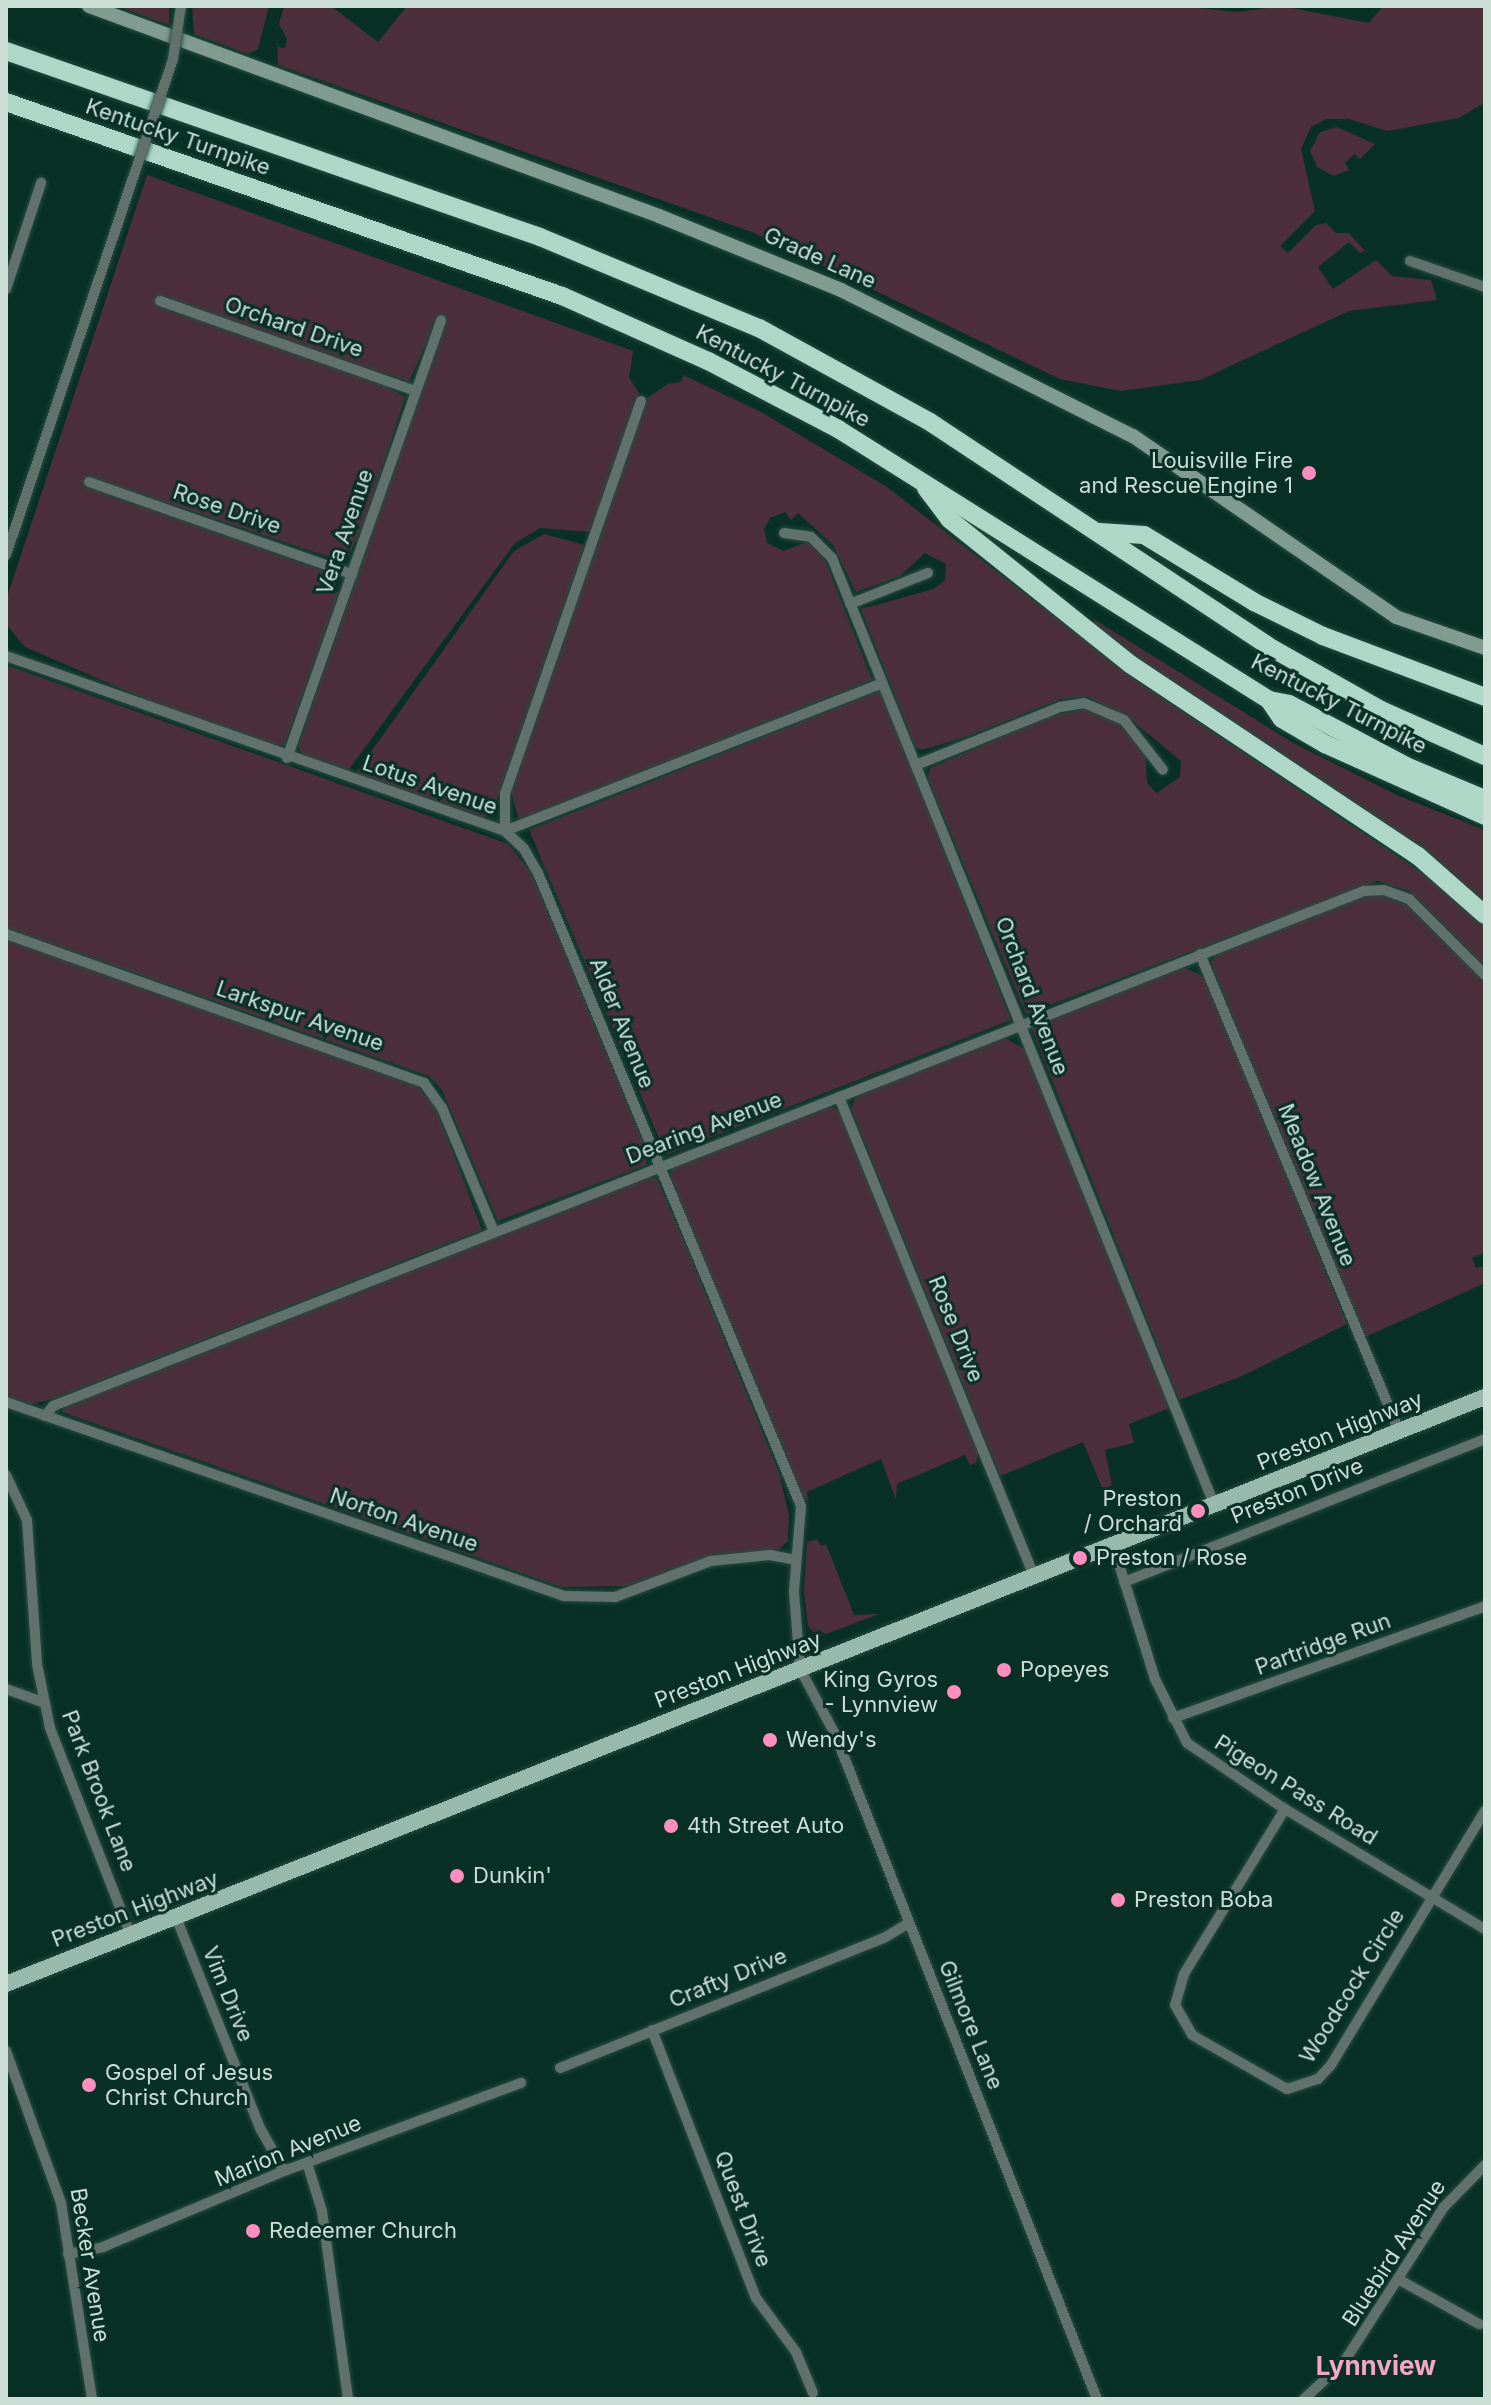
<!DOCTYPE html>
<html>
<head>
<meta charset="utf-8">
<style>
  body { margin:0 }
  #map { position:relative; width:1491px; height:2405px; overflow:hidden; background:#083025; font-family:Inter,sans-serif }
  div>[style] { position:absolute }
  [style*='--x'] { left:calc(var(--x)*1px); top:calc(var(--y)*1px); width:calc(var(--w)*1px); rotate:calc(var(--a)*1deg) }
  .green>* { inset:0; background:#4c2f3a }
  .roads { filter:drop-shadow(0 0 2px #274c41) drop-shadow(0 0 2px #274c41) }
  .street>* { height:10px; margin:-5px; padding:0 5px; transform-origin:5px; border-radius:5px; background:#61716b }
  .secondary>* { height:14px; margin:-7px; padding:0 7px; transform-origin:7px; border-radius:7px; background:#809b90 }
  .primary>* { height:16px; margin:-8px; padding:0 8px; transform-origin:8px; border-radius:8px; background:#98baad }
  .highway>* { height:18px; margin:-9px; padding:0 9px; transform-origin:9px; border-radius:9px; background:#aed7c8 }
  .bridges { filter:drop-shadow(0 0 2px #274c41) drop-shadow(0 0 2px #274c41) }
  .street-bridge>* { height:10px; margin:-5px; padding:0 5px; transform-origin:5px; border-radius:5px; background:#61716b }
  .dots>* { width:22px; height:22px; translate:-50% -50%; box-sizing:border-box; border:4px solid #083025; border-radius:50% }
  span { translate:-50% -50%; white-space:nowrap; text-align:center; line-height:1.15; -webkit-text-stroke:6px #083025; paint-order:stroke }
  .street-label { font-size:22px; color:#caded6 }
  .poi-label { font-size:22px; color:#caded6 }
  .right { translate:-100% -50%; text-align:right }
  .left { translate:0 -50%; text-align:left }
  .quarter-label { font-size:26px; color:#f4a6c4; font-weight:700 }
  .frame { position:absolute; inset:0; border:8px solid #caded6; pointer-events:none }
</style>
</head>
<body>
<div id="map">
  <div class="green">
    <div style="clip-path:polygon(117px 6px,169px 6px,169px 25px)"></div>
    <div style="clip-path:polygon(192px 6px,269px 6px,258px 49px,248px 54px,194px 34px)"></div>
    <div style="clip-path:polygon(284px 6px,331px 6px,378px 42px,407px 6px,1180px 6px,1237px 12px,1282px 6px,1369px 23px,1383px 6px,1485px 6px,1485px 102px,1459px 118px,1387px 131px,1349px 119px,1326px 119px,1311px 127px,1301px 149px,1315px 211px,1280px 246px,1288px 253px,1316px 225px,1326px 223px,1336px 233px,1349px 233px,1365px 251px,1360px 253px,1349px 242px,1318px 267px,1333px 289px,1376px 260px,1392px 276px,1431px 280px,1437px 300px,1349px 311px,1200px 380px,1121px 391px,1060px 379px,752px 232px,278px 65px,277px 36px,278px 47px,285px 48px,287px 39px,279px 24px)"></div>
    <div style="clip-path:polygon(1337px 127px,1375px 144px,1360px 159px,1354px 154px,1345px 163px,1349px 170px,1334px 176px,1317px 167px,1310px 151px,1320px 132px)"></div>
    <div style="clip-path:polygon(147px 175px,633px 351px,629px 378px,639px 393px,590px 532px,540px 528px,515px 543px,347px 772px,303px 756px,298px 746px,447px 318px,438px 316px,409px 382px,161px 298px,161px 307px,385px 385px,405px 397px,364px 525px,345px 562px,88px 477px,85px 486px,332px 573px,339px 593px,285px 744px,277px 747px,173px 711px,25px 647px,6px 624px,7px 597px)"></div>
    <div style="clip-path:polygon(683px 375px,761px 412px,887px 487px,1145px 686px,1433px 880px,1485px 926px,1485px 967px,1409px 891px,1378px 881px,1026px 1014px,928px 779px,930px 768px,1050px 716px,1085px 709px,1116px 720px,1145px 746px,1147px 783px,1157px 793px,1180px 777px,1181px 761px,1129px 718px,1088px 697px,1061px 699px,969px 736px,922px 750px,915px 747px,861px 609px,934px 589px,945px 580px,946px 564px,925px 553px,900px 576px,856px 592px,833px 545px,798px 513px,791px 520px,785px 512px,770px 518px,764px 529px,767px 543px,783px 551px,807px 542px,822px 552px,872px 680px,519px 821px,511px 791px,594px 543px,647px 398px,668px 384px,681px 382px)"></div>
    <div style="clip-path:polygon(544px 534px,585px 545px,492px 813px,484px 818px,356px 773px,514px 551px)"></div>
    <div style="clip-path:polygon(1095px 620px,1295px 744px,1399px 796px,1485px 830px,1485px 904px,1198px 704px,1092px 626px)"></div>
    <div style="clip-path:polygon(6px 665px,508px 844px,532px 874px,648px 1153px,646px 1165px,498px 1221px,442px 1090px,429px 1076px,6px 928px)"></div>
    <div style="clip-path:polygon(881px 690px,1011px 1020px,666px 1155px,529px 830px)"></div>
    <div style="clip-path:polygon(1379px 893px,1413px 908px,1485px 980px,1485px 1252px,1472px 1258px,1476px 1268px,1485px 1266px,1485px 1283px,1363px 1338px,1211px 964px,1216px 953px,1360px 896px)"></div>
    <div style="clip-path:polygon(6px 939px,414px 1083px,436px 1107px,482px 1230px,56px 1398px,31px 1404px,6px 1396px)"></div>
    <div style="clip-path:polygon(1183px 967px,1205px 977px,1347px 1324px,1242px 1376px,1179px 1400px,1031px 1027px)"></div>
    <div style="clip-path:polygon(1003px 1037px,1026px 1050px,1170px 1408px,1129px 1424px,1134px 1443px,1105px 1450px,1112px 1485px,1103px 1490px,1083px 1442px,1000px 1476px,851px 1109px,857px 1094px)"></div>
    <div style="clip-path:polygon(829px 1106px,840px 1111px,979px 1448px,976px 1463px,970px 1465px,965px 1455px,897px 1484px,896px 1500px,881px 1459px,807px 1492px,808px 1500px,802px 1501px,670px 1177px,672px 1168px)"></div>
    <div style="clip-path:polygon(651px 1176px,657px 1179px,682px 1236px,779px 1473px,789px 1515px,788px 1541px,778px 1550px,712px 1555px,627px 1586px,561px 1587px,62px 1412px,65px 1405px)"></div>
    <div style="clip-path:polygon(817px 1539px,821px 1546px,826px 1544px,854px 1615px,879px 1614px,826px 1634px,812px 1628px,823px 1635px,819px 1637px,808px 1626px,804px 1591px,807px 1542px)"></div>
  </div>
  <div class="roads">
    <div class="street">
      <div style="--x:1410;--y:261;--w:79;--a:19.1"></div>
      <div style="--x:6;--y:289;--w:112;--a:-71.7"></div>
      <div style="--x:160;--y:301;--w:270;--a:19.4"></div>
      <div style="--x:641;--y:401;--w:415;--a:109.1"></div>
      <div style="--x:505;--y:793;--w:38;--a:90"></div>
      <div style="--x:505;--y:831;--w:26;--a:43"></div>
      <div style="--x:524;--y:849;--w:28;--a:60"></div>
      <div style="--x:538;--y:873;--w:685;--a:67.44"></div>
      <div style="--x:801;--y:1506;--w:86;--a:94.7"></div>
      <div style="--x:794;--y:1592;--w:77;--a:85.5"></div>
      <div style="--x:800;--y:1669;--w:74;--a:61.7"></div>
      <div style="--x:835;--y:1734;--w:715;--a:68.5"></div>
      <div style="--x:89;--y:482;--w:279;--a:19.3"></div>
      <div style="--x:784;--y:533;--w:27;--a:8"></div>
      <div style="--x:811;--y:537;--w:30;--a:45"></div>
      <div style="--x:832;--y:558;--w:1020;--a:68.01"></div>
      <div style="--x:850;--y:604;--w:84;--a:-21.7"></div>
      <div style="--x:6;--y:656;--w:529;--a:19.33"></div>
      <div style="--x:505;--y:831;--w:405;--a:-21.4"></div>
      <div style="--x:287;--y:758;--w:464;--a:-70.6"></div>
      <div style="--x:916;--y:765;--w:155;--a:-21.9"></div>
      <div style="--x:1060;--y:707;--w:24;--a:-9"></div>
      <div style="--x:1084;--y:703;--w:43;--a:23"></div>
      <div style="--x:1124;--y:720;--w:63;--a:52"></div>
      <div style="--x:6;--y:934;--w:444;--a:19.6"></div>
      <div style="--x:424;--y:1083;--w:31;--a:54"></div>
      <div style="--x:442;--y:1108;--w:134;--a:67.2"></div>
      <div style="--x:1200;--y:954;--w:517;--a:67.35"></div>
      <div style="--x:839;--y:1097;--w:517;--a:67.85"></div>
      <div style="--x:6;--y:1402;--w:591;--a:19.17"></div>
      <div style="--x:564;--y:1596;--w:51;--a:1.1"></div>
      <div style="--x:615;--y:1597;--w:103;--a:-20.6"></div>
      <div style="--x:711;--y:1561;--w:59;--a:-5.8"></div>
      <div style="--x:770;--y:1555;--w:26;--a:11"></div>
      <div style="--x:45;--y:1416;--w:13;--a:-51"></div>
      <div style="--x:53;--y:1406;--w:1409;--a:-21.45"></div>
      <div style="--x:1364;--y:891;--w:20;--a:-3"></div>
      <div style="--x:1384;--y:890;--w:27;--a:20"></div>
      <div style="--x:1409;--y:899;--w:107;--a:45"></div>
      <div style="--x:6;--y:1475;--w:50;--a:65"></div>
      <div style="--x:27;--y:1520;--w:144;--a:86"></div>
      <div style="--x:37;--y:1664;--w:65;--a:78.5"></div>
      <div style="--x:50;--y:1728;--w:220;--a:68.7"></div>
      <div style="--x:1113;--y:1545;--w:140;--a:72.6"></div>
      <div style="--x:1155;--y:1679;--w:72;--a:63.4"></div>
      <div style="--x:1187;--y:1743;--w:118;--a:34"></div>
      <div style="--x:1285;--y:1809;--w:233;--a:31"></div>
      <div style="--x:1124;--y:1582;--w:388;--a:-21.6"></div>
      <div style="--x:6;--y:1689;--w:41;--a:19.7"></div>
      <div style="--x:1173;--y:1718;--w:331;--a:-19.7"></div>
      <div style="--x:1285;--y:1809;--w:193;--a:121.5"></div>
      <div style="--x:1184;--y:1974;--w:32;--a:106"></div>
      <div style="--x:1175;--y:2005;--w:34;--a:60"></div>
      <div style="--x:1192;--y:2035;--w:109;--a:29.6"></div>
      <div style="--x:1287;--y:2089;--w:33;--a:-18"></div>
      <div style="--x:1318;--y:2079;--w:19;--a:-47"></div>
      <div style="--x:1331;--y:2065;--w:297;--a:-58.8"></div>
      <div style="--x:176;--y:1917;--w:227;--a:68.3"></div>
      <div style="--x:260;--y:2128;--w:49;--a:60.8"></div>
      <div style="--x:652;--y:2030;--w:287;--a:68.8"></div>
      <div style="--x:756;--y:2298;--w:67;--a:53.5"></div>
      <div style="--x:796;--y:2352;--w:44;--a:67.5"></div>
      <div style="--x:6;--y:2051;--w:162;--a:70.1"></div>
      <div style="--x:61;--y:2203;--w:198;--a:81"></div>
      <div style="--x:560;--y:2068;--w:349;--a:-21.9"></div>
      <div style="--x:884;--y:1938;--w:29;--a:-31"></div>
      <div style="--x:308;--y:2166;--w:47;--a:72.7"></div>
      <div style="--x:322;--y:2211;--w:190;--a:82.1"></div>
      <div style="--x:68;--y:2254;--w:36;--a:-11"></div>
      <div style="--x:103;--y:2247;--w:196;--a:-22.8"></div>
      <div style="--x:284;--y:2171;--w:253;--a:-20.4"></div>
      <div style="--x:1398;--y:2279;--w:93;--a:29.1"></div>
      <div style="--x:1304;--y:2399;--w:54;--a:-42.8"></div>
      <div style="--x:1344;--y:2362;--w:184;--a:-57.2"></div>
      <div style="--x:1444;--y:2207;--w:59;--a:-45.7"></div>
    </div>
    <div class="secondary">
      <div style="--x:89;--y:6;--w:607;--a:20.22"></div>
      <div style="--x:659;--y:216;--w:196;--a:22.1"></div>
      <div style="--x:841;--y:290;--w:326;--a:26.6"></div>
      <div style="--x:1133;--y:436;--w:319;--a:34.5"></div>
      <div style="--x:1396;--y:617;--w:94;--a:19.2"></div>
    </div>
    <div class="primary">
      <div style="--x:6;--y:1984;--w:1591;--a:-21.65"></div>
    </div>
    <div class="highway">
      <div style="--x:6;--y:51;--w:565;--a:19.2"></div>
      <div style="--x:540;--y:237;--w:237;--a:22.6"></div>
      <div style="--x:759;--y:328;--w:195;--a:28.8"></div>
      <div style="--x:930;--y:422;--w:405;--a:33.5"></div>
      <div style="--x:1268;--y:646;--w:130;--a:29.5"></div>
      <div style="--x:1381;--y:710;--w:114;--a:23.9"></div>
      <div style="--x:6;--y:102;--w:589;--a:19.23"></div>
      <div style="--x:562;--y:296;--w:160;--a:24"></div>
      <div style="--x:708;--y:361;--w:147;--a:27.6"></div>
      <div style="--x:838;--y:429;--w:509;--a:32.16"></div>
      <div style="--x:1269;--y:700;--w:20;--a:11"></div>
      <div style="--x:1289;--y:704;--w:132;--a:27.9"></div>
      <div style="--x:1406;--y:766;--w:86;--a:22.7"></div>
      <div style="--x:926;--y:488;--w:39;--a:53"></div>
      <div style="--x:949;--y:519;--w:232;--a:38.7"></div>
      <div style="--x:1130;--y:664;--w:346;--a:33.7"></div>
      <div style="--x:1418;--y:856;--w:89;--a:41.4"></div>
      <div style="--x:1100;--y:532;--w:44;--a:3.9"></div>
      <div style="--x:1144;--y:535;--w:129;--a:31.3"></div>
      <div style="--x:1254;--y:602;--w:77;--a:26.2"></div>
      <div style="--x:1323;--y:636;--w:173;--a:20.6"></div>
      <div style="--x:1269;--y:700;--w:23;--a:56"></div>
      <div style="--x:1282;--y:719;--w:50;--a:30.2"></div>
      <div style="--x:1325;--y:744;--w:175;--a:24.2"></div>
    </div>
  </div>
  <div class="bridges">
    <div class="street-bridge">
      <div style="--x:6;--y:555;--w:523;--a:-71.39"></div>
      <div style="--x:173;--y:59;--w:54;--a:-81.4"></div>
    </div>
  </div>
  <div class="dots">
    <div style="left:1309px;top:473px;background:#fe8ebd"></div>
    <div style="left:1198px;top:1511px;background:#fe8ebd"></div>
    <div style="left:1080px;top:1558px;background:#fe8ebd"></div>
    <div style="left:1004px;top:1670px;background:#fe8ebd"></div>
    <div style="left:954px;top:1692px;background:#fe8ebd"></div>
    <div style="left:770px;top:1740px;background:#fe8ebd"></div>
    <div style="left:671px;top:1826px;background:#fe8ebd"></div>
    <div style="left:457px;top:1876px;background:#fe8ebd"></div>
    <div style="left:1118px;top:1900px;background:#fe8ebd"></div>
    <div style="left:89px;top:2085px;background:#fe8ebd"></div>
    <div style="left:253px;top:2231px;background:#fe8ebd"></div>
  </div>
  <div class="street-label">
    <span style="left:178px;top:137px;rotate:19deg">Kentucky Turnpike</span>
    <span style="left:820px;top:258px;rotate:24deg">Grade Lane</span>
    <span style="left:294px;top:327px;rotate:19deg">Orchard Drive</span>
    <span style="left:783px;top:376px;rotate:28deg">Kentucky Turnpike</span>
    <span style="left:227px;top:509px;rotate:19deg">Rose Drive</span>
    <span style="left:345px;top:532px;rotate:-71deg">Vera Avenue</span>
    <span style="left:1339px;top:704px;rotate:27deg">Kentucky Turnpike</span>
    <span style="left:430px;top:785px;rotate:19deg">Lotus Avenue</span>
    <span style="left:1032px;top:996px;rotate:69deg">Orchard Avenue</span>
    <span style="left:300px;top:1016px;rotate:19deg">Larkspur Avenue</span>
    <span style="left:622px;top:1023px;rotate:68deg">Alder Avenue</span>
    <span style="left:704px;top:1128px;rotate:-21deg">Dearing Avenue</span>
    <span style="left:1317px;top:1185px;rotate:68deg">Meadow Avenue</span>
    <span style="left:956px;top:1329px;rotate:68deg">Rose Drive</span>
    <span style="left:1340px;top:1431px;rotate:-22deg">Preston Highway</span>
    <span style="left:1297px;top:1491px;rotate:-22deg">Preston Drive</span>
    <span style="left:404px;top:1520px;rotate:19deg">Norton Avenue</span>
    <span style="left:1323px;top:1644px;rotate:-20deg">Partridge Run</span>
    <span style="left:738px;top:1670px;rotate:-21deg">Preston Highway</span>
    <span style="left:1296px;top:1790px;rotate:32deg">Pigeon Pass Road</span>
    <span style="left:99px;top:1791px;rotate:69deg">Park Brook Lane</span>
    <span style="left:135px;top:1909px;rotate:-21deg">Preston Highway</span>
    <span style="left:728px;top:1978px;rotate:-22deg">Crafty Drive</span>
    <span style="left:1352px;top:1986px;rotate:-58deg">Woodcock Circle</span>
    <span style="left:228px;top:1994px;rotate:68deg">Vim Drive</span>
    <span style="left:971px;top:2025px;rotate:68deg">Gilmore Lane</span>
    <span style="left:288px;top:2151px;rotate:-22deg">Marion Avenue</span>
    <span style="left:743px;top:2209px;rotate:69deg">Quest Drive</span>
    <span style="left:1394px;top:2253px;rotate:-57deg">Bluebird Avenue</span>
    <span style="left:90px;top:2265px;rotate:81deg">Becker Avenue</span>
  </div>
  <div class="poi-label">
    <span class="right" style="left:1293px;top:473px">Louisville Fire<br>and Rescue Engine 1</span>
    <span class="right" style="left:1182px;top:1511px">Preston<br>/ Orchard</span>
    <span class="left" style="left:1096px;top:1558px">Preston / Rose</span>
    <span class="left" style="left:1020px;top:1670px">Popeyes</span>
    <span class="right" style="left:938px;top:1692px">King Gyros<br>- Lynnview</span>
    <span class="left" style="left:786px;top:1740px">Wendy's</span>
    <span class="left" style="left:687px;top:1826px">4th Street Auto</span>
    <span class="left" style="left:473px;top:1876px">Dunkin'</span>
    <span class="left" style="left:1134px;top:1900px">Preston Boba</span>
    <span class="left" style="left:105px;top:2085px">Gospel of Jesus<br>Christ Church</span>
    <span class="left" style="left:269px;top:2231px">Redeemer Church</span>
  </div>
  <div class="quarter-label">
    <span style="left:1376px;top:2366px">Lynnview</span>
  </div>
  <div class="frame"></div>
</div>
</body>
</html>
